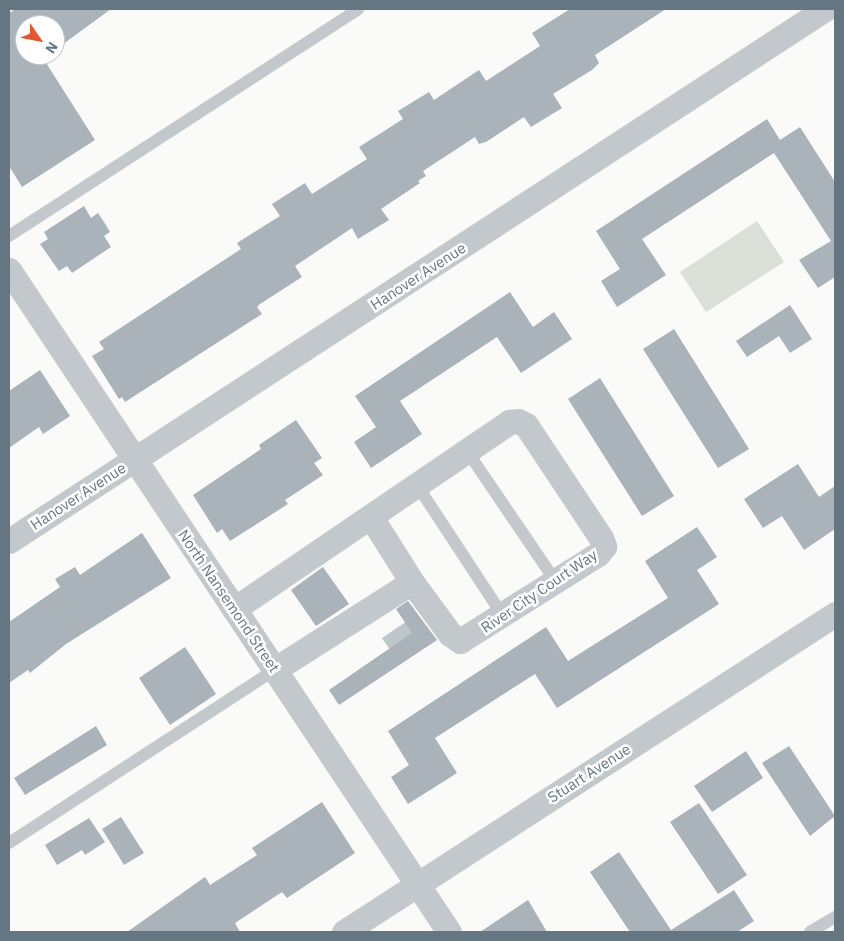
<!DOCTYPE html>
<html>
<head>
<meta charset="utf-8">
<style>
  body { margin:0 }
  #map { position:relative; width:844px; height:941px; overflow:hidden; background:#fafaf8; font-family:"IBM Plex Sans",sans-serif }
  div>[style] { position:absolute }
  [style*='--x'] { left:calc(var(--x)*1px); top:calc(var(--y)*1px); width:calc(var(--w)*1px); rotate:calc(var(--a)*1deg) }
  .green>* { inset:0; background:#dadfd7 }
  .water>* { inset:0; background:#bbc7cb }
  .building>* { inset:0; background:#aab3b9 }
  .service>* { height:12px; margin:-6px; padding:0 6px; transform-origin:6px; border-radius:6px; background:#c3c8cc }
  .minor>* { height:25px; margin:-12.5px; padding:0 12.5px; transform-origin:12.5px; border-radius:12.5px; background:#c3c8cc }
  span { translate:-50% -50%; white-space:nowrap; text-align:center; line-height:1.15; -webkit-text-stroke:5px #fff; paint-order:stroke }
  .street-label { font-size:15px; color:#657683 }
  .frame { position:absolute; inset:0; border:10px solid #657683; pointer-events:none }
  .north { position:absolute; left:15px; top:15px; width:50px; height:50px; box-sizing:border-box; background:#fff; border:1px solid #c1c8cd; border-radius:50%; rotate:123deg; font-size:14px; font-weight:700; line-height:20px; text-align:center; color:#657683 }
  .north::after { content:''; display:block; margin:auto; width:18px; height:22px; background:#e4572e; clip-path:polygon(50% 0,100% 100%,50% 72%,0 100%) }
</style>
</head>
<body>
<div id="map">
  <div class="green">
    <div style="clip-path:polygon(757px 221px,784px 262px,706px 312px,680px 272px)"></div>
  </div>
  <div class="water">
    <div style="clip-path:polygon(410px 619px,419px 632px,391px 651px,382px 638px)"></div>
  </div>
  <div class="building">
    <div style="clip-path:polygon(16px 9px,111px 9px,55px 50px,55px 25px,25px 25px,25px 55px,47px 55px,43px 58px,95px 140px,22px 187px,9px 166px,9px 13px)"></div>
    <div style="clip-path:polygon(570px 9px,666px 9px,595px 55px,599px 63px,592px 70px,553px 94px,562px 108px,531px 127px,524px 117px,486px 142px,479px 144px,475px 137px,423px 171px,426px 176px,418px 181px,420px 183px,381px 209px,389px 220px,358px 239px,352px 228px,295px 266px,302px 277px,260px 304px,257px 307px,262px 314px,125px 402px,122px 397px,119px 399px,92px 356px,104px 349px,99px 342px,241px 249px,237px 243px,280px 216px,272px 204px,305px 183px,312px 194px,367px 159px,359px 147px,403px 119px,398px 111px,429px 92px,434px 100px,479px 70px,486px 81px,540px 46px,532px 33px)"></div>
    <div style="clip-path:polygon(767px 119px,780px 140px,800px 127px,835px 182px,835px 277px,818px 288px,799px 260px,831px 241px,774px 153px,642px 239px,666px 275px,617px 307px,601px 281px,620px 269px,596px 231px)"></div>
    <div style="clip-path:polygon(84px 206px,91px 218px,98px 213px,104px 222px,110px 232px,104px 236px,111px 247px,72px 273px,67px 266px,59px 271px,40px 244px,48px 239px,44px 232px)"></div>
    <div style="clip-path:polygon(510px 292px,533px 327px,554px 312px,572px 339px,521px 373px,497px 337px,400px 401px,422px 434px,371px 468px,354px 442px,376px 427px,355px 396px)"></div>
    <div style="clip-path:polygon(790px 305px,812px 339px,790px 353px,779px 336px,747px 357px,736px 341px)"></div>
    <div style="clip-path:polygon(674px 329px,749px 449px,718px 468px,643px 349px)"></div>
    <div style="clip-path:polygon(40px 370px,70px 416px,43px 434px,39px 427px,9px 448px,9px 391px)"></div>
    <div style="clip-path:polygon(600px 378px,674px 496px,642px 516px,568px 399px)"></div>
    <div style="clip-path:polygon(296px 420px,322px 458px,314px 463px,323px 475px,285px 500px,288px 504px,230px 541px,222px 529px,217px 533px,193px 495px,261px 449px,259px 445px)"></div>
    <div style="clip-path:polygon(798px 464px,819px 497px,835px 486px,835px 529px,804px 550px,782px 516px,763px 528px,744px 499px)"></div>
    <div style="clip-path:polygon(697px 527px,717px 557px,697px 570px,719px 604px,557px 708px,535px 674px,435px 738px,457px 773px,408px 804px,391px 777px,409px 765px,388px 731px,546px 627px,568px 661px,668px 598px,645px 561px)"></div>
    <div style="clip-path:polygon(142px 533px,171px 578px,66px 644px,30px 673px,28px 670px,9px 683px,9px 622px,60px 587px,55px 579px,75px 567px,80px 575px)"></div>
    <div style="clip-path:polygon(323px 567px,349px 604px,316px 626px,291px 590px)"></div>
    <div style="clip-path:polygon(408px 601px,437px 640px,339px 705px,329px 690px,412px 633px,396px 609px)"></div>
    <div style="clip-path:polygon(185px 647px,216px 694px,170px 725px,139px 678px)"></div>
    <div style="clip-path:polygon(96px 726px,107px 745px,25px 795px,14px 778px)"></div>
    <div style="clip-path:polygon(789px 746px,835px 816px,810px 836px,762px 763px)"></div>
    <div style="clip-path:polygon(746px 751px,763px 778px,712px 812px,694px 786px)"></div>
    <div style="clip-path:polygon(322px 802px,355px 853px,287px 898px,282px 892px,235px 923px,240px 932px,127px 932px,205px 877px,210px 885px,257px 855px,252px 848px)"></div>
    <div style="clip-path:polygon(699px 803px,747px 875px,718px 894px,670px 822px)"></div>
    <div style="clip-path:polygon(121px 817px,144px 853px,124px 865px,102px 829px)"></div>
    <div style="clip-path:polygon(89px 818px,105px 842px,85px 855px,82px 850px,57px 865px,45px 845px)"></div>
    <div style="clip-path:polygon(619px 852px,671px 930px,734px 890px,754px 921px,737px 932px,630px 932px,590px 872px)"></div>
    <div style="clip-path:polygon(528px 900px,547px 932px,480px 932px)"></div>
  </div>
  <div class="service">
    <div style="--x:9;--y:236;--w:416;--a:-33"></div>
    <div style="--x:467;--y:451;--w:158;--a:55.8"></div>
    <div style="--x:417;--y:485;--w:157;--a:56.7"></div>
    <div style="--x:9;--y:843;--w:316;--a:-33.1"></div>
    <div style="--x:810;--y:932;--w:29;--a:-31"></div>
  </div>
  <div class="minor">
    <div style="--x:9;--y:270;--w:795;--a:56.39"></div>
    <div style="--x:371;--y:517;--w:77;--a:57.8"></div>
    <div style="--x:9;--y:541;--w:974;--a:-33.1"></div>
    <div style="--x:234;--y:609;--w:333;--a:-34.2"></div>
    <div style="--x:509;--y:422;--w:9;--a:-6"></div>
    <div style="--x:518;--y:421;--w:9;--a:27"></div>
    <div style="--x:526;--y:425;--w:136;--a:56.4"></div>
    <div style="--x:601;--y:538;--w:9;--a:69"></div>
    <div style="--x:604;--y:546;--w:10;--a:127"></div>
    <div style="--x:598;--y:554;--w:163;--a:147.8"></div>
    <div style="--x:460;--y:641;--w:12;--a:-145"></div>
    <div style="--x:450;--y:634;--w:64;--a:-126.2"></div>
    <div style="--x:412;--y:582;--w:164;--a:147.5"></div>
    <div style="--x:344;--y:932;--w:585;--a:-32.93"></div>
  </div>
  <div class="street-label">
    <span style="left:418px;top:276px;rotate:-33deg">Hanover Avenue</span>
    <span style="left:78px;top:496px;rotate:-33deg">Hanover Avenue</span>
    <span style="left:539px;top:591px;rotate:-34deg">River City Court Way</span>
    <span style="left:229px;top:601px;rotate:56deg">North Nansemond Street</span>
    <span style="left:589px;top:773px;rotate:-33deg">Stuart Avenue</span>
  </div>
  <div class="frame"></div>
  <div class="north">N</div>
</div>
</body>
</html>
